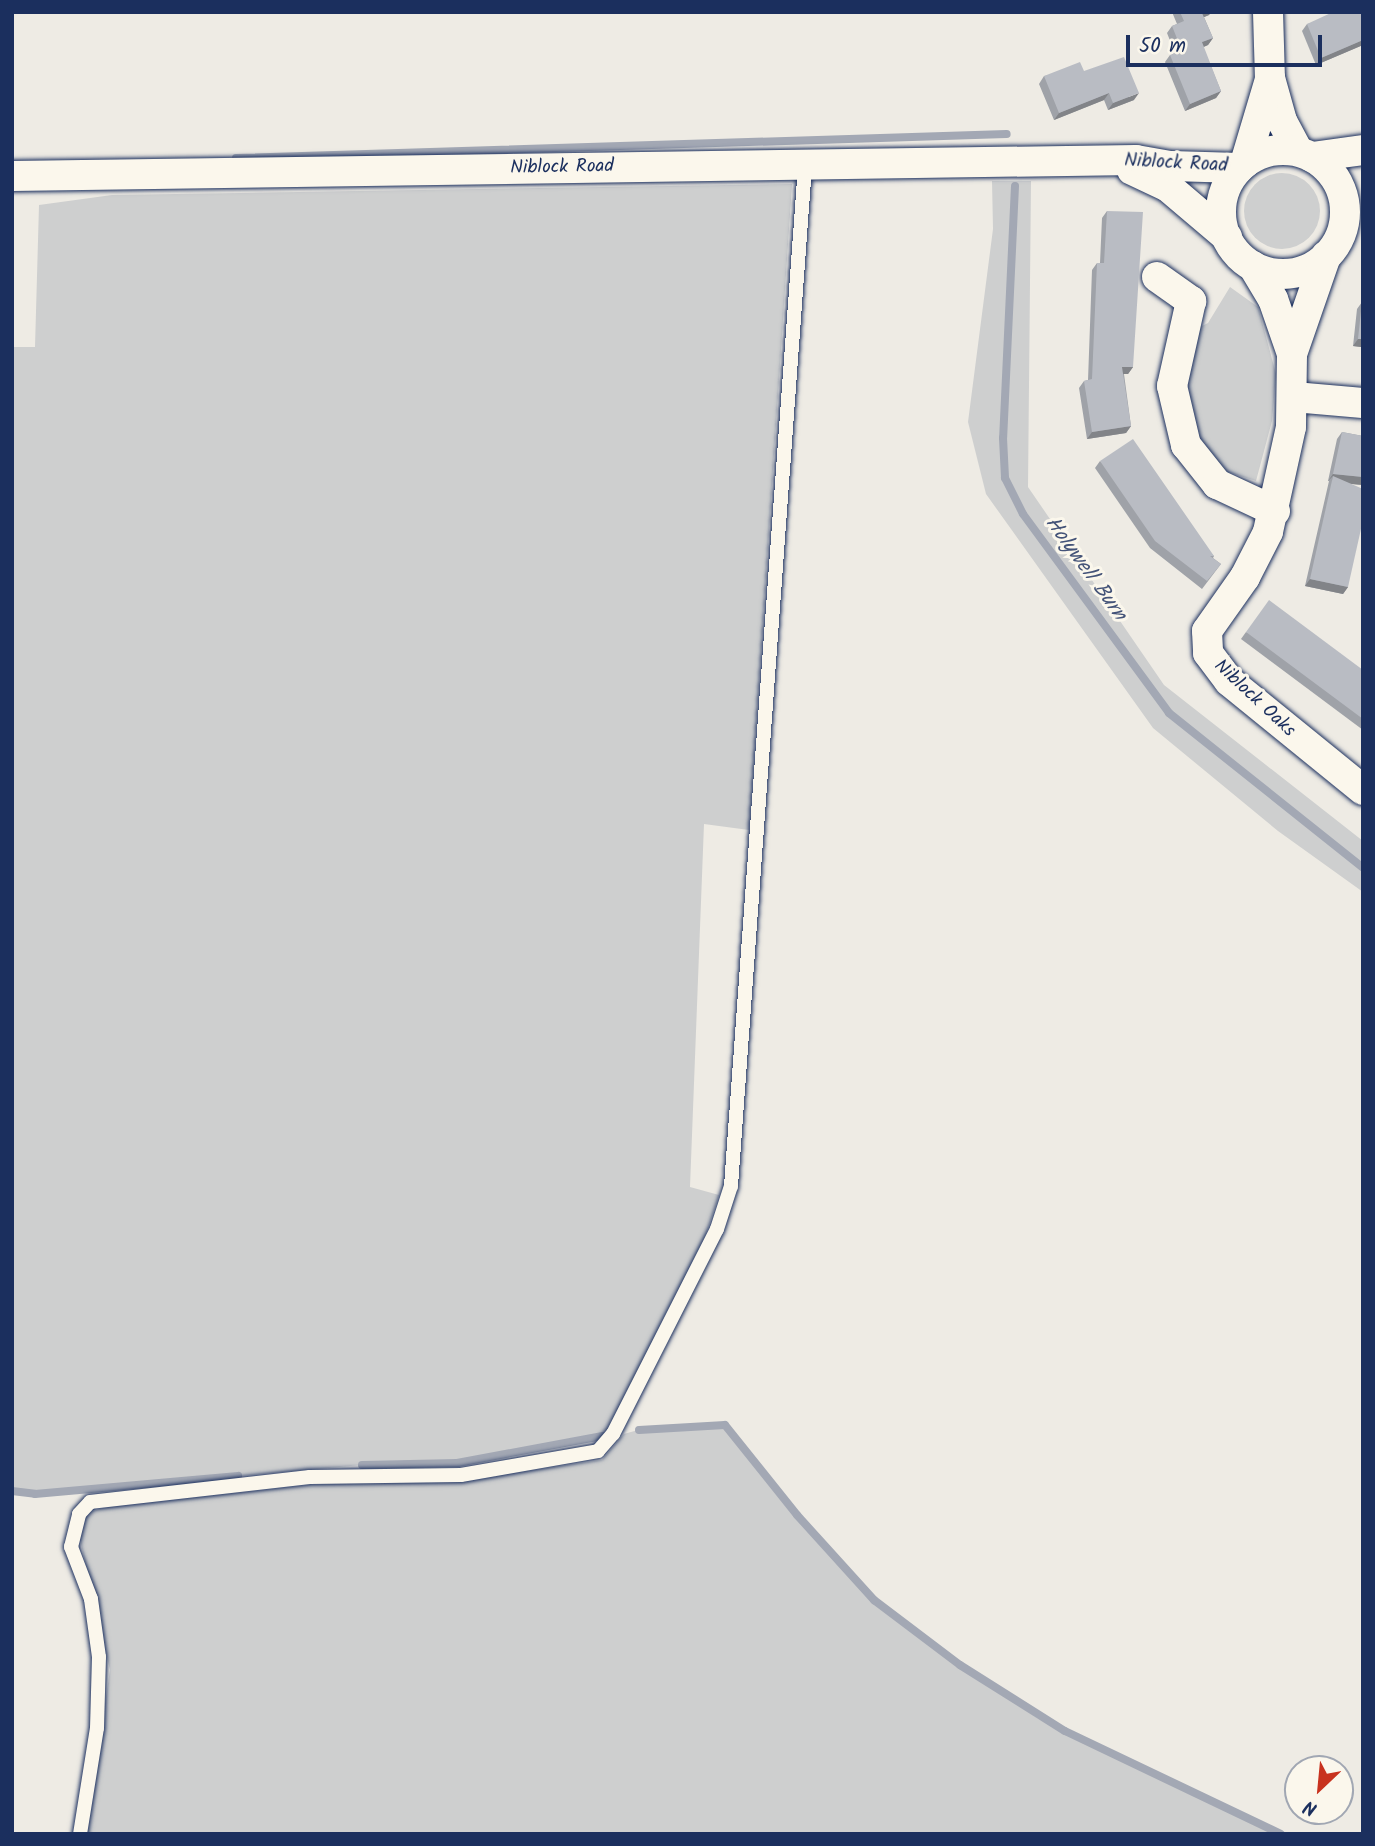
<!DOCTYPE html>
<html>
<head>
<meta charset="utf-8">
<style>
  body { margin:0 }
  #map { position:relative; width:1375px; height:1846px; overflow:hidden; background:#eeebe4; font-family:Kalam,sans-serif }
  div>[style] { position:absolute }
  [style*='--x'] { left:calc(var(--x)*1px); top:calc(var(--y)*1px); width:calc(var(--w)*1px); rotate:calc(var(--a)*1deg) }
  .green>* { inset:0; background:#cecfcf }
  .round { border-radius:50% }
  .stream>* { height:8px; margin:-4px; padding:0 4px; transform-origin:4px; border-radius:4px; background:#a3a8b4 }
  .roads { filter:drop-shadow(0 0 2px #1b2f5e) drop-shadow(0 0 2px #1b2f5e) }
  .lane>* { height:14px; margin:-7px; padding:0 7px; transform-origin:7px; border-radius:7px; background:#fbf7ec }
  .street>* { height:30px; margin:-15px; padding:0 15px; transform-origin:15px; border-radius:15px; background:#fbf7ec }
  .street>.ring { margin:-15px; padding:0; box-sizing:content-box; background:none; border:30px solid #fbf7ec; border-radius:50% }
  .wall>* { inset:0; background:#9fa2a8 }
  .shaded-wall>* { inset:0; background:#828488 }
  .building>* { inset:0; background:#b9bcc3 }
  span { translate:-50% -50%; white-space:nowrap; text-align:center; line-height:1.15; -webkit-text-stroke:6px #fbf7ec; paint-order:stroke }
  .street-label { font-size:19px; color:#1b2f5e }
  .water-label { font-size:21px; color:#445378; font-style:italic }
  .frame { position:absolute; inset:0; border:14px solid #1b2f5e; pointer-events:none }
  .north { position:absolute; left:1284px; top:1755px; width:70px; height:70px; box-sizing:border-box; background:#fbf7ec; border:2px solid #a1a7b3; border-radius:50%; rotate:206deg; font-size:19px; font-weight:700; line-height:28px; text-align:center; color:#1b2f5e }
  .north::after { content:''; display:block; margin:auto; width:24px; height:32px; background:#c8321e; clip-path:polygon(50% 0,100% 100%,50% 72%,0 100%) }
  .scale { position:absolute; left:1126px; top:35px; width:196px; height:32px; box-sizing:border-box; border:4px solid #1b2f5e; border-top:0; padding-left:9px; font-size:21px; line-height:24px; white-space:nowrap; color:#1b2f5e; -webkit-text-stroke:5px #fbf7ec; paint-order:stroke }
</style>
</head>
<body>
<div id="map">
  <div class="green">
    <div class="round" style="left:1244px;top:173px;width:76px;height:76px"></div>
    <div style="clip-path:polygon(992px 181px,1031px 181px,1028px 487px,1164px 685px,1363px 841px,1363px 892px,1278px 831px,1153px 728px,986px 494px,968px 422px,993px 229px)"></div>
    <div style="clip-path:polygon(792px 184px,749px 830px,704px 824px,690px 1187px,719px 1195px,705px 1237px,666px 1321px,603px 1436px,457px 1463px,362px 1465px,35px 1494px,12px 1491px,12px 347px,35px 347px,39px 205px,112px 195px)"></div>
    <div style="clip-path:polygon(1230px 287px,1258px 307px,1276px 374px,1272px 421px,1256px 481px,1228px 472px,1209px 454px,1199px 438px,1186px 388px,1194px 330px,1208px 323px)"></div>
    <div style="clip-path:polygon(725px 1425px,772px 1487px,884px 1611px,1037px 1718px,1278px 1834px,86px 1834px,110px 1670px,79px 1535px,87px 1513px,106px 1507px,308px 1485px,479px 1478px,602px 1460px,624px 1434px,638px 1430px)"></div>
  </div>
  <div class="stream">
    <div style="--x:236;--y:158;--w:771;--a:-1.78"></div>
    <div style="--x:1015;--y:186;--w:252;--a:92.7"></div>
    <div style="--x:1003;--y:438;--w:40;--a:87.1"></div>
    <div style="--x:1005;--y:478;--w:40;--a:63.4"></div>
    <div style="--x:1023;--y:514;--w:247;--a:53.7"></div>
    <div style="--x:1169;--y:713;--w:248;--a:38.6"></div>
    <div style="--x:639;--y:1430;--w:86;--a:-3.3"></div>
    <div style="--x:725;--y:1425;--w:115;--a:51.3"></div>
    <div style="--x:797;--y:1515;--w:115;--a:47.8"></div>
    <div style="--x:874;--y:1600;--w:108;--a:37.1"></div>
    <div style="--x:960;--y:1665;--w:124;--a:32.2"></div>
    <div style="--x:1065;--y:1731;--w:239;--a:25.5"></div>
    <div style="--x:362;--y:1465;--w:95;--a:-1.2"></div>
    <div style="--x:457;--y:1463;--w:148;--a:-10.5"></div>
    <div style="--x:12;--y:1491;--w:23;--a:7"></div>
    <div style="--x:35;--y:1494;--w:204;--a:-5.1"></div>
  </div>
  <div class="roads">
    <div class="lane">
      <div style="--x:80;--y:1834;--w:107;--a:-80.9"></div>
      <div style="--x:97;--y:1728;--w:71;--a:-88.4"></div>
      <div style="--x:99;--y:1657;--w:59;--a:-97.9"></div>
      <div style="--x:91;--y:1599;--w:56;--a:-111"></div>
      <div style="--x:71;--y:1547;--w:34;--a:-76"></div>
      <div style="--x:79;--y:1514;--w:16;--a:-47"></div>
      <div style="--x:90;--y:1502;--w:221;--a:-6.5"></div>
      <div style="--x:310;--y:1477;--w:151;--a:-0.8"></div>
      <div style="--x:461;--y:1475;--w:139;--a:-9.9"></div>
      <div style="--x:598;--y:1451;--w:23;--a:-49"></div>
      <div style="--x:613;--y:1434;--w:230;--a:-63.1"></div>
      <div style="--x:717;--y:1229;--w:45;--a:-72"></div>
      <div style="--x:731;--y:1186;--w:1024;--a:-85.85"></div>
    </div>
    <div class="street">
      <div style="--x:1268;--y:12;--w:66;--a:88.3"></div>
      <div style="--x:1270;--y:78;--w:45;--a:74.4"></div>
      <div style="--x:1282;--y:121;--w:34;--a:62"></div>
      <div class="ring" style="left:1221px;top:150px;width:94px;height:94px"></div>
      <div style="--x:1312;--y:157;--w:51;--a:-7.8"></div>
      <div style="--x:1245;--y:163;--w:88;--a:-73.4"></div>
      <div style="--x:1132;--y:170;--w:38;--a:25"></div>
      <div style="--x:1167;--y:186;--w:79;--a:40.4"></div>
      <div style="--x:12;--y:176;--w:1124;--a:-0.82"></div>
      <div style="--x:1136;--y:160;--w:36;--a:10"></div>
      <div style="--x:1171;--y:166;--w:68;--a:1.7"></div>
      <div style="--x:1253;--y:266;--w:39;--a:59"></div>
      <div style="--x:1273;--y:299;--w:58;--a:70.9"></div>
      <div style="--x:1292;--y:354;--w:73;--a:90.8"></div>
      <div style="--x:1291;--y:427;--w:107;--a:102.4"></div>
      <div style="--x:1268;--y:532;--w:51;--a:117.1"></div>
      <div style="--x:1245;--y:577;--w:66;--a:125.1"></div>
      <div style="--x:1207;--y:631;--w:22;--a:87"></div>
      <div style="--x:1208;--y:653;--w:35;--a:53"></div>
      <div style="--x:1229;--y:681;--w:173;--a:39.1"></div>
      <div style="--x:1157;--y:277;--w:42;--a:35.2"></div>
      <div style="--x:1191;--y:301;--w:87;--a:102.6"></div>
      <div style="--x:1172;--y:386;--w:61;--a:76.7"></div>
      <div style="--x:1186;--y:445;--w:50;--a:51.5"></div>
      <div style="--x:1217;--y:484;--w:64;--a:25"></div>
      <div style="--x:1292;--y:354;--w:104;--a:-70.9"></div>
      <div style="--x:1294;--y:397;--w:69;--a:5"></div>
    </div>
  </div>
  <div class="wall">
    <div style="clip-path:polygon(1172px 12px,1211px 12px,1209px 15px,1204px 17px,1213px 38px,1208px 45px,1203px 47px,1221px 91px,1216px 98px,1185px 111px,1165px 62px,1170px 55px,1175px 53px,1167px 33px,1172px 26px,1177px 24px)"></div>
    <div style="clip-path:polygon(1363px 12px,1363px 45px,1316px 65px,1302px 31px,1307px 24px)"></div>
    <div style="clip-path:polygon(1084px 71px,1134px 100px,1108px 110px,1104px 100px,1054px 120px,1039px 84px,1044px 76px)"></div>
    <div style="clip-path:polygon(1107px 211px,1133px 367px,1128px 374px,1124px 374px,1131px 426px,1126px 433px,1087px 439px,1079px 388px,1084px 381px,1088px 380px,1092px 270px,1097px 263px,1100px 263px,1102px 218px)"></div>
    <div style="clip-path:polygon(1362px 302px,1363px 302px,1363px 356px,1361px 356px,1361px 347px,1353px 346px,1357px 309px)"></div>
    <div style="clip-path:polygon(1342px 432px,1363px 436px,1363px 485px,1350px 484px,1348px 587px,1343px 594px,1305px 586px,1329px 481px,1328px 481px,1337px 439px)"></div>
    <div style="clip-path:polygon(1100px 461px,1214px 556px,1213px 558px,1221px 564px,1202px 589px,1150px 548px,1095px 468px)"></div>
    <div style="clip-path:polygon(1246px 632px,1363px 670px,1363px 730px,1241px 639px)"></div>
  </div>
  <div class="shaded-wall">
    <div style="clip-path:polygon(1204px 12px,1211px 12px,1209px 15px,1197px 20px,1202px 13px)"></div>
    <div style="clip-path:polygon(1213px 38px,1208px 45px,1197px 50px,1202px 42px)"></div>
    <div style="clip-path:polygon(1363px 40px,1363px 45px,1316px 65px,1321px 58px)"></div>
    <div style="clip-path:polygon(1221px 91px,1216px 98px,1185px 111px,1190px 104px)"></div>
    <div style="clip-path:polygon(1109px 93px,1104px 100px,1054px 120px,1059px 113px)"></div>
    <div style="clip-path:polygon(1139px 93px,1134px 100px,1108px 110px,1113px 103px)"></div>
    <div style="clip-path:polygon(1358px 339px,1363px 339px,1363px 344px,1361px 347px,1353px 346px)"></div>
    <div style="clip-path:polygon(1122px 367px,1133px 367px,1128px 374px,1117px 374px)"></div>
    <div style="clip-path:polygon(1131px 426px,1126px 433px,1087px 439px,1092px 432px)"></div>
    <div style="clip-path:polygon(1333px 474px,1363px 477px,1363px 485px,1332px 482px,1333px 476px,1328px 481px)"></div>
    <div style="clip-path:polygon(1310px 579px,1348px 587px,1343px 594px,1305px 586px)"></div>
  </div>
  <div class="building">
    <div style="clip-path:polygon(1180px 12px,1204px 12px,1202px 13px,1213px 38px,1202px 42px,1221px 91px,1190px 104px,1170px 55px,1182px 51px,1172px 26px,1184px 21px)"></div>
    <div style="clip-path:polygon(1333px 12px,1363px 12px,1363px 40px,1321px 58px,1307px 24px)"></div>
    <div style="clip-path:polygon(1124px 57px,1139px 93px,1113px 103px,1109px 93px,1059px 113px,1044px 76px,1080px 62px,1084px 71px)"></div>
    <div style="clip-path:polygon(1107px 211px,1143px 212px,1133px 367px,1122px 367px,1131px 426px,1092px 432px,1084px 381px,1092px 379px,1097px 263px,1104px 263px)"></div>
    <div style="clip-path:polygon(1362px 302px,1363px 302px,1363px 339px,1358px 339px)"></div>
    <div style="clip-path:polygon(1342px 432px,1363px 436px,1363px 477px,1333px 474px)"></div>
    <div style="clip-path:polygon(1133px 439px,1214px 556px,1210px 556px,1221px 564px,1207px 581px,1155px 541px,1100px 461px)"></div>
    <div style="clip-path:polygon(1333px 476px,1363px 489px,1363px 520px,1348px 587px,1310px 579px)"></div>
    <div style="clip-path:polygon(1269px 600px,1363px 670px,1363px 719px,1246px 632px)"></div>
  </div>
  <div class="street-label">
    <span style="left:1176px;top:164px;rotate:3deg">Niblock Road</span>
    <span style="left:562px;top:168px;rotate:-1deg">Niblock Road</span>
    <span style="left:1254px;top:699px;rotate:43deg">Niblock Oaks</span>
  </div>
  <div class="water-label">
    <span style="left:1085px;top:569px;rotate:54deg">Holywell Burn</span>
  </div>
  <div class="frame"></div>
  <div class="north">N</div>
  <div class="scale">50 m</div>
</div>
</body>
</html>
